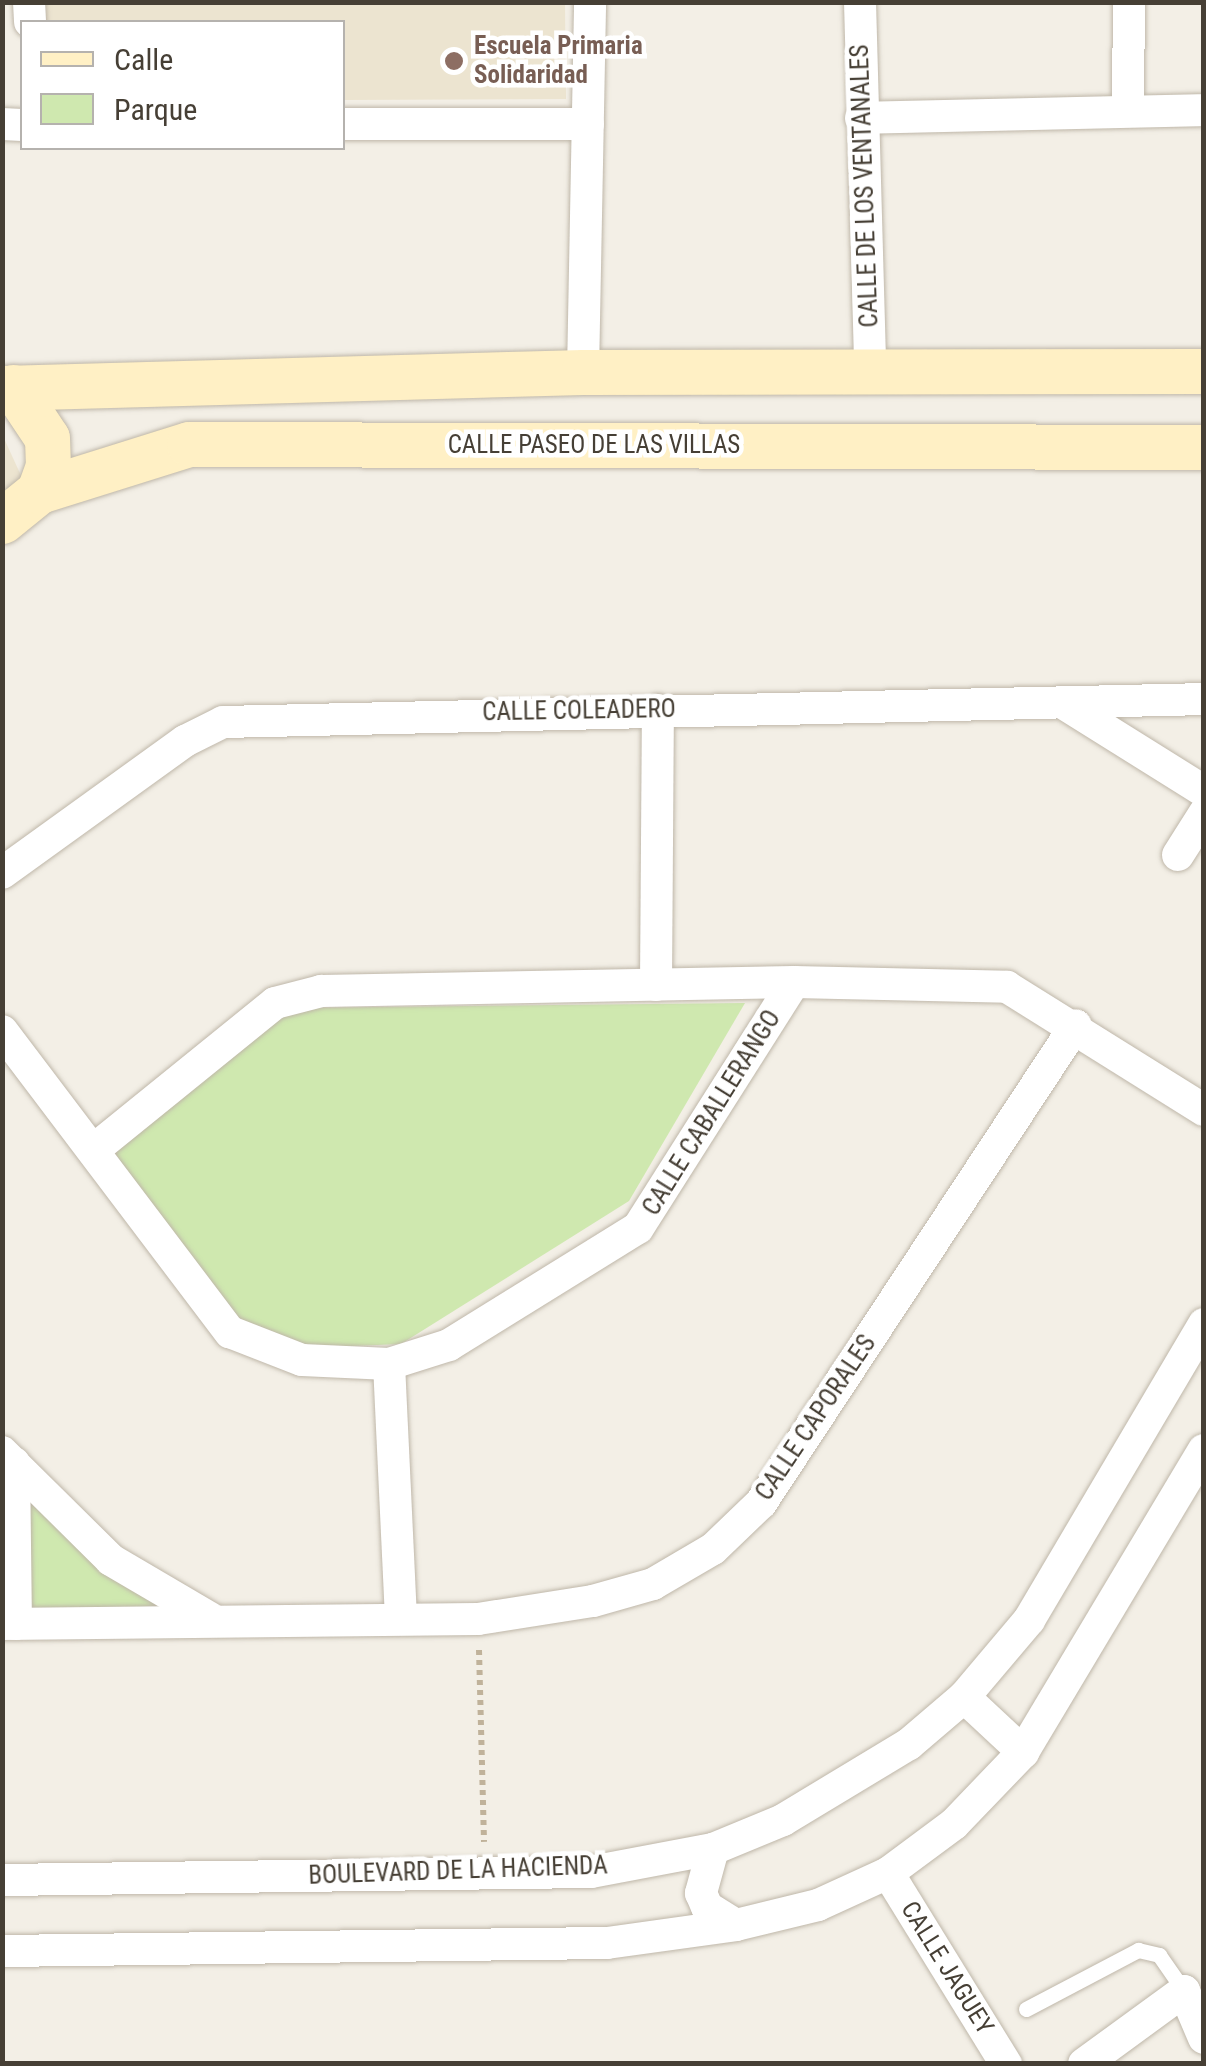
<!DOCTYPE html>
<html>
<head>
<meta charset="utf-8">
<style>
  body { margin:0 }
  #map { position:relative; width:1206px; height:2066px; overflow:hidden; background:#f3efe6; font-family:"Roboto Condensed",sans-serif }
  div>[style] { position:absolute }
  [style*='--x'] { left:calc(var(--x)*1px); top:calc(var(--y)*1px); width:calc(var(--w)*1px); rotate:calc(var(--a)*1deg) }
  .education>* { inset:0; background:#ece4d0 }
  .green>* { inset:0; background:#cfe8af }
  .path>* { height:6px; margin-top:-3px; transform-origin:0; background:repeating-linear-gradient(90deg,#c0b29a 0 5px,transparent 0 10px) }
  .roads { filter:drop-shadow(0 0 2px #bfb7a9) drop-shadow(0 0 2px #bfb7a9) }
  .lane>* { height:15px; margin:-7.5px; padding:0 7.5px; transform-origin:7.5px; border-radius:7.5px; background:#fff }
  .street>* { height:32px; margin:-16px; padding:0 16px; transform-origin:16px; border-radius:16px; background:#fff }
  .secondary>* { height:45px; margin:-22.5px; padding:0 22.5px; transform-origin:22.5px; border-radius:22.5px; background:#fff0c5 }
  .dots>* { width:28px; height:28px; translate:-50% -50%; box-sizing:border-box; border:5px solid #fff; border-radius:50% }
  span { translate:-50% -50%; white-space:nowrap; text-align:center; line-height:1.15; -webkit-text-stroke:9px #fff; paint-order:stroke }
  .education-label { font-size:25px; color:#785e54; font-weight:700 }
  .left { translate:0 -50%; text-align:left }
  .street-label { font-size:25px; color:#463f35 }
  .frame { position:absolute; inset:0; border:5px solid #463f35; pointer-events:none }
  .legend { position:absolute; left:20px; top:20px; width:325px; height:130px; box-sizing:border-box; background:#fff; border:2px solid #b5b2ae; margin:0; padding:12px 18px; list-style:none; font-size:30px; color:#463f35 }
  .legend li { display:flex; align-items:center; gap:20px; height:50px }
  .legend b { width:50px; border:2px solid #b5b2ae }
</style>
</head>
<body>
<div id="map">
  <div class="education">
    <div style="clip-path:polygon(46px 3px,565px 3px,566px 99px,343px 100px,342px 22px,46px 22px)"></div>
    <div style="clip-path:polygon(2px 434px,24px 482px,2px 499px)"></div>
  </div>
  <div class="green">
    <div style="clip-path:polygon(745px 1003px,629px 1201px,401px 1344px,303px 1348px,237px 1322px,112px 1155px,289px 1008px)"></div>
    <div style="clip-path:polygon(21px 1485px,171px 1605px,24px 1615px)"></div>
  </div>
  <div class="path">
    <div style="--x:479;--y:1650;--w:192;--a:88.5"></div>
  </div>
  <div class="roads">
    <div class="lane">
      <div style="--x:1026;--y:2009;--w:127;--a:-27.8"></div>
      <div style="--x:1138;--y:1950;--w:22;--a:13"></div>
      <div style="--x:1159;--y:1955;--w:44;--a:55.2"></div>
    </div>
    <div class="street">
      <div style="--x:29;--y:2;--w:20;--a:87"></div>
      <div style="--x:860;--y:2;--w:368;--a:88.4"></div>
      <div style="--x:1128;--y:108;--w:106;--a:-89.5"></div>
      <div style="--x:861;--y:118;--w:343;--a:-1.3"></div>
      <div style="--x:2;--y:124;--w:20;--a:3"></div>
      <div style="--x:342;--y:124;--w:246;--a:0"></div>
      <div style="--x:583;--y:372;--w:370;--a:-88.9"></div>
      <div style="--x:1063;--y:703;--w:166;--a:32"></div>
      <div style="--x:1178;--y:855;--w:49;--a:-57.6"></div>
      <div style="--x:2;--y:873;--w:226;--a:-35.8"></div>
      <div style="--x:185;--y:741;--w:42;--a:-26.6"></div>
      <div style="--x:223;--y:722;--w:981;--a:-1.34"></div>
      <div style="--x:656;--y:985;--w:275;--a:-89.6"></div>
      <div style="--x:2;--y:1031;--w:378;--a:52.9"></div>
      <div style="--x:230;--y:1332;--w:77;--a:21.3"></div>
      <div style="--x:302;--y:1360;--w:87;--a:2.6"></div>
      <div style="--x:389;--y:1364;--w:63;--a:-17.6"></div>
      <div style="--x:449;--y:1345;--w:222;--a:-31.8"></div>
      <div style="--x:638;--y:1228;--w:291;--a:-57.6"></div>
      <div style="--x:96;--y:1148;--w:230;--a:-39"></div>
      <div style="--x:275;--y:1003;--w:48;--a:-14.6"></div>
      <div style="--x:321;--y:991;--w:473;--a:-1.1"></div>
      <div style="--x:794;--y:982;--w:213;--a:1.3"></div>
      <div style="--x:1007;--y:987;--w:232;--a:32"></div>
      <div style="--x:389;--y:1364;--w:254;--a:87.3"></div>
      <div style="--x:2;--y:1452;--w:153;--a:44.7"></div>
      <div style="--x:111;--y:1560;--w:115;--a:30.4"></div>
      <div style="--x:14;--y:1463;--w:161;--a:89.3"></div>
      <div style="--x:2;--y:1624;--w:476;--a:-0.6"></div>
      <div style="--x:478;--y:1619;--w:116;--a:-8.9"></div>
      <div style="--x:593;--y:1601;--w:62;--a:-15.8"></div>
      <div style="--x:653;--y:1584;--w:69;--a:-30.3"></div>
      <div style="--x:713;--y:1549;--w:66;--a:-43.8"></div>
      <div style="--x:761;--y:1503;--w:572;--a:-56.62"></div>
      <div style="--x:964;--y:1697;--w:81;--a:43"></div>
      <div style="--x:713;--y:1849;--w:46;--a:105.3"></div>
      <div style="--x:701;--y:1893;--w:15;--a:67"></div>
      <div style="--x:707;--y:1907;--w:34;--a:32"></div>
      <div style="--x:888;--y:1873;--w:225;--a:58.3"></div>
      <div style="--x:2;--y:1880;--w:589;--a:-0.78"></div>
      <div style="--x:591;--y:1872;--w:124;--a:-10.7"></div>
      <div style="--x:713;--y:1849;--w:76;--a:-22.5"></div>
      <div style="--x:783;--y:1820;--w:147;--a:-31.1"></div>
      <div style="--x:909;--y:1744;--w:72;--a:-40.5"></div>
      <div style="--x:964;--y:1697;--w:101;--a:-49.8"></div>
      <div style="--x:1029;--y:1620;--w:344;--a:-59.4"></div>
      <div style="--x:2;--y:1951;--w:605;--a:-0.76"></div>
      <div style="--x:607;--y:1943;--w:130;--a:-7.9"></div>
      <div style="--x:736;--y:1925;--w:84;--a:-13.7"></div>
      <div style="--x:818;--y:1905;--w:77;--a:-24.6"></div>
      <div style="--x:888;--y:1873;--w:82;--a:-36.6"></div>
      <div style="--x:954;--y:1824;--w:100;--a:-46.2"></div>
      <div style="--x:1023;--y:1752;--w:352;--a:-59.1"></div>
      <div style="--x:1084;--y:2064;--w:124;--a:-36.1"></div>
      <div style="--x:1184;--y:1991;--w:51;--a:66.9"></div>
    </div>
    <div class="secondary">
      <div style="--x:13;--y:387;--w:61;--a:56.3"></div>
      <div style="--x:47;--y:438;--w:28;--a:88"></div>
      <div style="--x:48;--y:466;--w:27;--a:110"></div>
      <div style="--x:2;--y:388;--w:581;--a:-1.58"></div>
      <div style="--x:583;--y:372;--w:621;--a:-0.09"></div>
      <div style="--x:2;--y:521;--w:48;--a:-39"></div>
      <div style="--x:39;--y:491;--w:157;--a:-17.4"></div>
      <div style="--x:189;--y:444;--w:1015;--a:0.17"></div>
    </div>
  </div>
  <div class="dots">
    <div style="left:454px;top:61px;background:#8d6e63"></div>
  </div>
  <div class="education-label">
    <span class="left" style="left:474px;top:61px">Escuela Primaria<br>Solidaridad</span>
  </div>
  <div class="street-label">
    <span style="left:865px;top:186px;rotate:-92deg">CALLE DE LOS VENTANALES</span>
    <span style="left:594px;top:445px">CALLE PASEO DE LAS VILLAS</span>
    <span style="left:579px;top:711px;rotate:-1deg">CALLE COLEADERO</span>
    <span style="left:712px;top:1113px;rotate:-58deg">CALLE CABALLERANGO</span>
    <span style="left:816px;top:1418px;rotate:-56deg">CALLE CAPORALES</span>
    <span style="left:458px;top:1871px;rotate:-2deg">BOULEVARD DE LA HACIENDA</span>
    <span style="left:947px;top:1968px;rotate:58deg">CALLE JAGUEY</span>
  </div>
  <div class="frame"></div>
  <ul class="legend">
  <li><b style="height:12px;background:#fff0c5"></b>Calle</li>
  <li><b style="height:28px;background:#cfe8af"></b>Parque</li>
  </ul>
</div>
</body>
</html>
